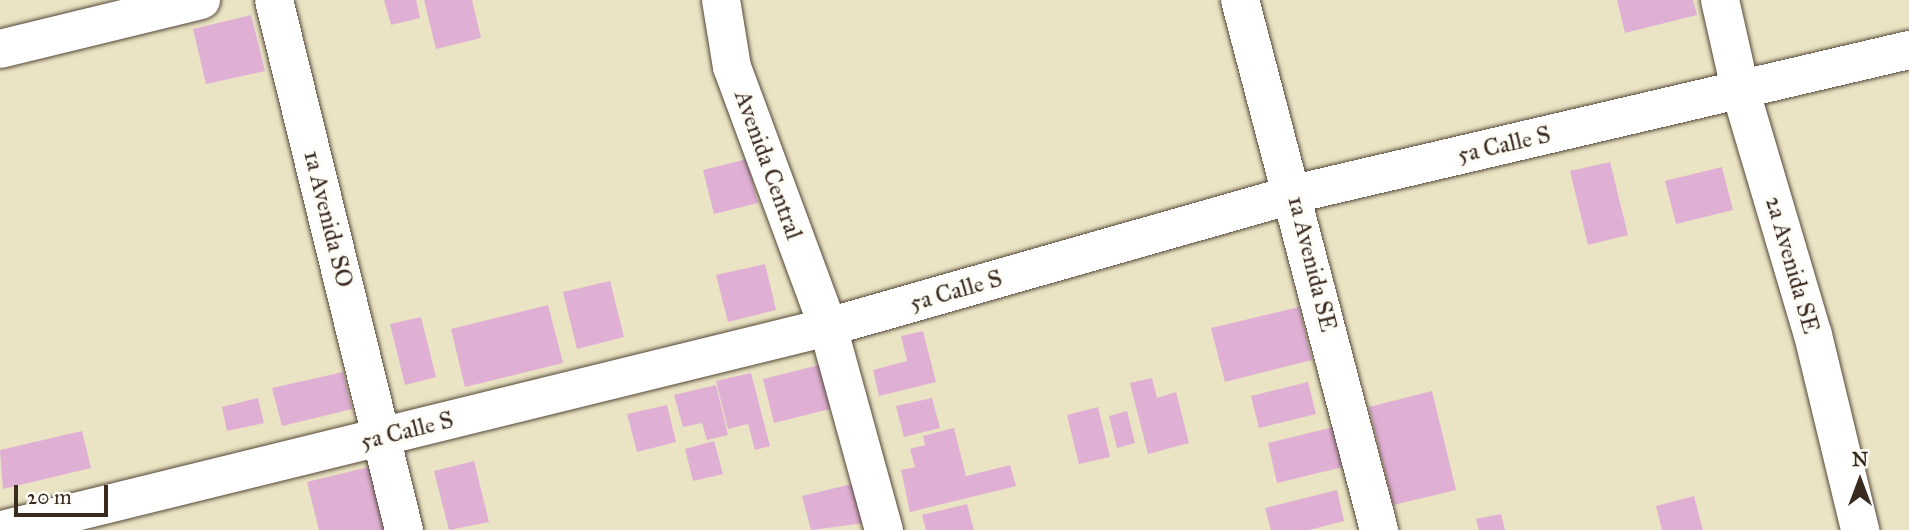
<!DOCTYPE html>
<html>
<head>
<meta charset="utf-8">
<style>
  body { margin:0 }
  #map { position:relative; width:1909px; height:530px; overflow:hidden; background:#eae4c4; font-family:"IM FELL Great Primer",serif }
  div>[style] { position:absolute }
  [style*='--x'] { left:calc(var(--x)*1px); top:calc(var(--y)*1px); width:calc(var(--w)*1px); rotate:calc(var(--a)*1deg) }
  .building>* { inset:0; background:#dfafd4 }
  .roads { filter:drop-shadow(0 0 2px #554637) drop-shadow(0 0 2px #554637) }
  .minor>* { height:38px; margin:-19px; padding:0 19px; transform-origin:19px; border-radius:19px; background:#fff }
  span { translate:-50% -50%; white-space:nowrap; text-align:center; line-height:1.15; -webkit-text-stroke:7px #fdfcf7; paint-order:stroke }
  .street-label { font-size:24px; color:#3b2a1e }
  .north { position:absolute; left:1825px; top:446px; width:70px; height:70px; -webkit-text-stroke:5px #fdfcf7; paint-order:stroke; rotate:0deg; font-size:19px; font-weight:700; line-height:28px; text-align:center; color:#3b2a1e }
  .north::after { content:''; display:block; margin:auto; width:24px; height:32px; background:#3b2a1e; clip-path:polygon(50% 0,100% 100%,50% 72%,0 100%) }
  .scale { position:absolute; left:14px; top:485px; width:94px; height:32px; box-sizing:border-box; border:4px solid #3b2a1e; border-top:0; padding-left:9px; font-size:21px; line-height:24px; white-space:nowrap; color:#3b2a1e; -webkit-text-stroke:5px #fdfcf7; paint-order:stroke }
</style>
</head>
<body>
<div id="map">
  <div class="building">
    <div style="clip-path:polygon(384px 0,416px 0,420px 18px,391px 25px)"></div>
    <div style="clip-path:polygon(424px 0,472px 0,481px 38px,436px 49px)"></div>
    <div style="clip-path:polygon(1617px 0,1693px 0,1697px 15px,1625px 33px)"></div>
    <div style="clip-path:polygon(251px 15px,265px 71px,206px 84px,193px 29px)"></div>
    <div style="clip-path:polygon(747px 159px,758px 203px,714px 214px,703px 170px)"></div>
    <div style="clip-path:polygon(1610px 162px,1628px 235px,1588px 245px,1570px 171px)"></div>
    <div style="clip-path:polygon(1722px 167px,1733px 210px,1676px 224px,1665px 181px)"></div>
    <div style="clip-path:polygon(765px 264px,776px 310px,728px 322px,716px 275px)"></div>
    <div style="clip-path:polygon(610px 281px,624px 337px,577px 349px,563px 292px)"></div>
    <div style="clip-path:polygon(548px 305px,563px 363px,465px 387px,451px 329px)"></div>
    <div style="clip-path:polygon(1299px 307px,1312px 360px,1225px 382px,1211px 328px)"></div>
    <div style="clip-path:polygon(421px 317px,436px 377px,405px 385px,390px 324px)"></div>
    <div style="clip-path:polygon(923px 331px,936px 382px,879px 396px,873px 370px,907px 361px,901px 336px)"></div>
    <div style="clip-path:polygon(819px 365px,830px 409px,774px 423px,763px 379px)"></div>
    <div style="clip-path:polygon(343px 372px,352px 409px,282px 426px,272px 388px)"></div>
    <div style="clip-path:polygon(751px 373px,770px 446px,755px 450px,748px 424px,728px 429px,716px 381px)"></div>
    <div style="clip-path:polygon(1152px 378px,1157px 398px,1176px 392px,1189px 443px,1148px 454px,1130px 383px)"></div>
    <div style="clip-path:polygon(1308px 382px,1316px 414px,1259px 428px,1251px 396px)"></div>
    <div style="clip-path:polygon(716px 385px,728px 435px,707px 440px,702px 423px,683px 427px,674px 395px)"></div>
    <div style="clip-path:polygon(1432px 391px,1456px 490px,1393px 505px,1369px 407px)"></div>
    <div style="clip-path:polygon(258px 398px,264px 423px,227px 431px,222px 407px)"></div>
    <div style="clip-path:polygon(932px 398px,940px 428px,904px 437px,896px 406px)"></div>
    <div style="clip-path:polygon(667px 405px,676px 442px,637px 452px,627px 414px)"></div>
    <div style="clip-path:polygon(1098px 407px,1110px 457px,1079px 464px,1067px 415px)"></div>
    <div style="clip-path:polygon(1127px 411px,1135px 443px,1117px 448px,1109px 416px)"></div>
    <div style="clip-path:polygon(1334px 427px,1343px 467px,1277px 483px,1268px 443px)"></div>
    <div style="clip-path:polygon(954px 428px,966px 476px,1010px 465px,1016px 486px,910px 512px,901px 470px,915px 467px,910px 449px,925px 445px,923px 436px)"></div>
    <div style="clip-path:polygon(82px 431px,91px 468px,3px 489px,0 450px)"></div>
    <div style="clip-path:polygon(714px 441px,723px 474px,693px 481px,685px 449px)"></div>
    <div style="clip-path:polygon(474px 461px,489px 522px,449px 530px,434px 471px)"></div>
    <div style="clip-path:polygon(369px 467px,384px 530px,319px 530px,307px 482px)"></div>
    <div style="clip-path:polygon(856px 483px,865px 523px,811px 530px,802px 496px)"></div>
    <div style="clip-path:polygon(1337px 490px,1344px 521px,1309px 530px,1271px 530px,1265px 508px)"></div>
    <div style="clip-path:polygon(1694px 496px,1703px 530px,1662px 530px,1656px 506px)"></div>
    <div style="clip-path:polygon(967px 504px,974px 530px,926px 530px,922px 515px)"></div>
    <div style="clip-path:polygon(1501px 514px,1505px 530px,1479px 530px,1476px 519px)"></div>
  </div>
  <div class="roads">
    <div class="minor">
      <div style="--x:274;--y:0;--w:546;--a:76.22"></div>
      <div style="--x:721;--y:0;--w:68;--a:80.7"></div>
      <div style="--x:732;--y:67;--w:277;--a:69.7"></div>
      <div style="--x:828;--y:327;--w:211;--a:74.6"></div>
      <div style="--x:1240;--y:0;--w:548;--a:75.3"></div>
      <div style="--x:1720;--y:0;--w:91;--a:77.3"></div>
      <div style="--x:1740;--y:89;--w:257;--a:73.5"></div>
      <div style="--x:1813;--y:335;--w:201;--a:76.4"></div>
      <div style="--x:0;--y:49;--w:207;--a:-13.7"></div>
      <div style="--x:2;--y:530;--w:851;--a:-13.81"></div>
      <div style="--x:828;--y:327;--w:485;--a:-15.9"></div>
      <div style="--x:1294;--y:194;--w:632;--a:-13.18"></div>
    </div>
  </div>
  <div class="street-label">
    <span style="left:1504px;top:145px;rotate:-13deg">5a Calle S</span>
    <span style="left:768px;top:165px;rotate:70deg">Avenida Central</span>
    <span style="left:328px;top:219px;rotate:76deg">1a Avenida SO</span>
    <span style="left:1312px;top:264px;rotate:76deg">1a Avenida SE</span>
    <span style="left:1792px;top:265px;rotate:74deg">2a Avenida SE</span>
    <span style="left:956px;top:291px;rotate:-16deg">5a Calle S</span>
    <span style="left:407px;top:431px;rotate:-14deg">5a Calle S</span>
  </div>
  <div class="north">N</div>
  <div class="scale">20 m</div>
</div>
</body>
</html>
